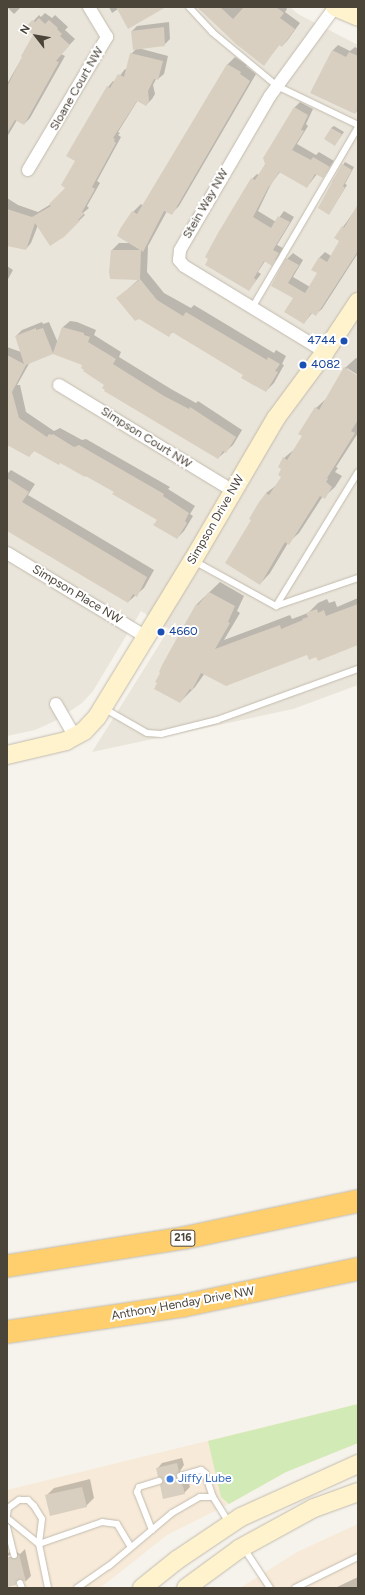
<!DOCTYPE html>
<html>
<head>
<meta charset="utf-8">
<style>
  body { margin:0 }
  #map { position:relative; width:365px; height:1595px; overflow:hidden; background:#f6f3ec; font-family:Figtree,sans-serif }
  div>[style] { position:absolute }
  [style*='--x'] { left:calc(var(--x)*1px); top:calc(var(--y)*1px); width:calc(var(--w)*1px); rotate:calc(var(--a)*1deg) }
  .residential>* { inset:0; background:#eae5da }
  .commercial>* { inset:0; background:#f7ead8 }
  .green>* { inset:0; background:#d2eab5 }
  .shadow>* { inset:0; background:#0003 }
  .building>* { inset:0; background:#d8cfc1 }
  .roads { filter:drop-shadow(0 0 1px #c2bbae) drop-shadow(0 0 1px #c2bbae) }
  .lane>* { height:6px; margin:-3px; padding:0 3px; transform-origin:3px; border-radius:3px; background:#fff }
  .street>* { height:12px; margin:-6px; padding:0 6px; transform-origin:6px; border-radius:6px; background:#fff }
  .secondary>* { height:18px; margin:-9px; padding:0 9px; transform-origin:9px; border-radius:9px; background:#fff3cd }
  .highway>* { height:22px; margin:-11px; padding:0 11px; transform-origin:11px; border-radius:11px; background:#ffcf6e }
  .dots>* { width:11px; height:11px; translate:-50% -50%; box-sizing:border-box; border:2px solid #fff; border-radius:50% }
  span { translate:-50% -50%; white-space:nowrap; text-align:center; line-height:1.15; -webkit-text-stroke:4px #fff; paint-order:stroke }
  .shield-label span { padding:1px 3px; background:#fff; border:1px solid; border-radius:3px; -webkit-text-stroke-width:0 }
  .shield-label { font-size:11px; color:#4b4439; font-weight:700 }
  .street-label { font-size:12px; color:#4b4439 }
  .transit-label { font-size:12px; color:#164399 }
  .right { translate:-100% -50%; text-align:right }
  .left { translate:0 -50%; text-align:left }
  .shop-label { font-size:12px; color:#366cbe }
  .frame { position:absolute; inset:0; border:8px solid #4b4439; pointer-events:none }
  .north { position:absolute; left:16px; top:16px; width:40px; height:40px; -webkit-text-stroke:3px #fff; paint-order:stroke; rotate:301deg; font-size:11px; font-weight:700; line-height:16px; text-align:center; color:#4b4439 }
  .north::after { content:''; display:block; margin:auto; width:14px; height:18px; background:#4b4439; clip-path:polygon(50% 0,100% 100%,50% 72%,0 100%) }
</style>
</head>
<body>
<div id="map">
  <div class="residential">
    <div style="clip-path:polygon(7px 7px,290px 7px,298px 14px,358px 45px,358px 685px,293px 709px,92px 752px,169px 629px,141px 611px,93px 691px,82px 703px,57px 720px,35px 730px,7px 736px)"></div>
  </div>
  <div class="commercial">
    <div style="clip-path:polygon(358px 1404px,358px 1443px,286px 1472px,229px 1504px,167px 1535px,100px 1588px,7px 1588px,7px 1490px)"></div>
    <div style="clip-path:polygon(358px 1524px,358px 1588px,240px 1588px,297px 1552px)"></div>
  </div>
  <div class="green">
    <div style="clip-path:polygon(358px 1404px,358px 1443px,286px 1472px,229px 1504px,221px 1497px,208px 1441px)"></div>
  </div>
  <div class="shadow">
    <div style="clip-path:polygon(7px 7px,21px 7px,14px 14px)"></div>
    <div style="clip-path:polygon(109px 7px,161px 7px,118px 9px,112px 13px)"></div>
    <div style="clip-path:polygon(198px 7px,286px 7px,287px 9px,285px 12px,300px 23px,287px 41px,282px 46px,280px 44px,264px 64px)"></div>
    <div style="clip-path:polygon(45px 13px,52px 18px,55px 15px,68px 27px,65px 30px,75px 39px,61px 54px,65px 56px,30px 118px,24px 124px,17px 120px,7px 137px,7px 84px,35px 35px,27px 28px,39px 15px,41px 17px)"></div>
    <div style="clip-path:polygon(169px 22px,170px 39px,164px 45px,138px 48px,168px 56px,164px 74px,158px 79px,156px 79px,153px 85px,155px 94px,152px 99px,146px 105px,138px 100px,118px 132px,120px 133px,118px 135px,121px 137px,97px 181px,100px 183px,87px 206px,89px 208px,83px 213px,85px 215px,63px 236px,38px 225px,31px 243px,26px 249px,7px 242px,7px 198px,18px 205px,38px 212px,51px 204px,67px 188px,108px 87px,113px 81px,115px 82px,125px 69px,127px 70px,131px 54px,137px 48px,132px 31px,137px 26px)"></div>
    <div style="clip-path:polygon(338px 45px,350px 51px,355px 47px,358px 49px,358px 110px,355px 113px,311px 93px,333px 50px)"></div>
    <div style="clip-path:polygon(235px 57px,247px 65px,246px 66px,256px 74px,179px 206px,171px 214px,167px 211px,148px 246px,147px 272px,164px 293px,191px 308px,194px 305px,274px 353px,276px 350px,286px 356px,282px 364px,284px 365px,274px 383px,266px 391px,244px 375px,173px 332px,169px 335px,118px 298px,139px 279px,112px 256px,112px 250px,119px 243px,130px 243px,133px 212px,141px 204px,143px 206px,227px 65px)"></div>
    <div style="clip-path:polygon(300px 102px,313px 109px,306px 124px,308px 126px,297px 144px,316px 155px,319px 152px,334px 161px,323px 177px,317px 174px,307px 187px,280px 172px,271px 184px,258px 211px,276px 222px,284px 211px,294px 217px,277px 245px,283px 248px,277px 259px,271px 264px,265px 261px,258px 272px,261px 274px,249px 290px,252px 179px,257px 174px,259px 175px,266px 164px,264px 158px,295px 107px)"></div>
    <div style="clip-path:polygon(334px 126px,344px 132px,337px 142px,331px 128px)"></div>
    <div style="clip-path:polygon(345px 162px,354px 167px,345px 184px,347px 185px,331px 211px,334px 183px,332px 182px)"></div>
    <div style="clip-path:polygon(358px 206px,358px 253px,322px 309px,316px 314px,313px 312px,304px 323px,294px 298px,273px 285px,287px 259px,293px 253px,303px 260px,293px 277px,310px 287px,318px 273px,319px 258px,325px 252px,331px 256px,341px 241px,343px 227px)"></div>
    <div style="clip-path:polygon(7px 266px,13px 270px,7px 281px)"></div>
    <div style="clip-path:polygon(70px 321px,77px 322px,96px 330px,94px 335px,121px 352px,119px 357px,171px 389px,196px 403px,198px 401px,242px 430px,233px 445px,218px 458px,106px 384px,84px 365px,53px 353px,30px 362px,17px 385px,20px 385px,26px 412px,54px 431px,60px 428px,82px 440px,86px 439px,170px 487px,168px 489px,195px 506px,190px 514px,193px 516px,184px 531px,177px 538px,158px 519px,115px 492px,61px 462px,35px 450px,29px 456px,7px 443px,7px 437px,20px 418px,7px 421px,7px 347px,21px 352px,16px 336px,22px 330px,42px 322px,43px 324px,49px 322px,58px 343px,63px 327px)"></div>
    <div style="clip-path:polygon(356px 358px,358px 359px,358px 375px,347px 368px,347px 370px,358px 377px,358px 433px,336px 467px,338px 468px,335px 472px,342px 476px,335px 487px,324px 497px,323px 496px,299px 533px,288px 543px,270px 573px,260px 584px,266px 493px,278px 484px,282px 476px,284px 458px,296px 448px,304px 436px,316px 408px,327px 398px,345px 368px)"></div>
    <div style="clip-path:polygon(11px 470px,35px 484px,28px 495px,154px 570px,144px 588px,128px 602px,7px 517px,7px 474px)"></div>
    <div style="clip-path:polygon(220px 582px,244px 596px,237px 611px,240px 613px,224px 640px,290px 615px,292px 619px,308px 613px,318px 603px,327px 599px,329px 603px,335px 601px,337px 607px,358px 598px,358px 644px,317px 656px,308px 654px,205px 673px,195px 687px,180px 702px,197px 604px)"></div>
    <div style="clip-path:polygon(182px 1458px,184px 1465px,180px 1471px,183px 1474px,187px 1475px,190px 1487px,184px 1493px,165px 1480px,157px 1469px,162px 1463px)"></div>
    <div style="clip-path:polygon(90px 1479px,94px 1498px,86px 1506px,46px 1496px,54px 1488px)"></div>
    <div style="clip-path:polygon(25px 1549px,31px 1576px,26px 1581px,21px 1578px,15px 1584px,7px 1586px,7px 1558px,15px 1556px,14px 1554px,7px 1556px,7px 1553px,15px 1551px,20px 1554px)"></div>
    <div style="clip-path:polygon(358px 1577px,358px 1588px,335px 1588px)"></div>
  </div>
  <div class="building">
    <div style="clip-path:polygon(116px 7px,166px 7px,128px 29px)"></div>
    <div style="clip-path:polygon(197px 7px,220px 7px,233px 19px,244px 7px,276px 7px,284px 13px,280px 18px,295px 29px,282px 47px,279px 45px,264px 66px,236px 44px)"></div>
    <div style="clip-path:polygon(39px 18px,45px 24px,49px 20px,58px 28px,57px 29px,62px 34px,60px 36px,70px 45px,56px 61px,59px 62px,24px 125px,15px 120px,7px 133px,7px 87px,22px 57px,21px 56px,33px 35px,25px 28px,32px 20px,35px 22px)"></div>
    <div style="clip-path:polygon(164px 27px,165px 46px,133px 50px,131px 31px)"></div>
    <div style="clip-path:polygon(332px 50px,346px 57px,349px 52px,358px 56px,358px 107px,355px 114px,310px 93px)"></div>
    <div style="clip-path:polygon(130px 53px,163px 61px,158px 80px,154px 79px,148px 91px,149px 101px,146px 106px,137px 101px,113px 138px,115px 139px,114px 141px,116px 143px,92px 187px,95px 189px,82px 212px,84px 214px,78px 220px,80px 221px,64px 237px,50px 246px,35px 223px,26px 250px,7px 246px,7px 209px,32px 217px,51px 206px,49px 204px,65px 188px,61px 185px,75px 161px,66px 156px,107px 86px,110px 88px,118px 74px,124px 77px)"></div>
    <div style="clip-path:polygon(227px 64px,241px 72px,240px 74px,250px 81px,172px 215px,164px 211px,143px 252px,141px 250px,140px 279px,157px 300px,183px 316px,186px 312px,267px 360px,268px 357px,280px 364px,275px 371px,278px 372px,266px 392px,241px 378px,243px 375px,172px 332px,169px 337px,139px 319px,135px 321px,116px 298px,139px 280px,110px 279px,109px 272px,111px 250px,140px 250px,117px 236px,120px 229px,132px 211px,137px 214px)"></div>
    <div style="clip-path:polygon(294px 107px,308px 115px,301px 130px,304px 131px,292px 150px,311px 160px,313px 157px,330px 167px,323px 178px,315px 174px,307px 188px,279px 172px,270px 187px,269px 186px,253px 217px,271px 228px,278px 216px,290px 222px,273px 250px,279px 253px,272px 266px,264px 261px,254px 278px,256px 280px,249px 291px,205px 265px,208px 259px,205px 257px,218px 233px,251px 178px,255px 180px,265px 164px,263px 158px)"></div>
    <div style="clip-path:polygon(331px 128px,342px 134px,335px 146px,324px 139px)"></div>
    <div style="clip-path:polygon(342px 164px,352px 170px,343px 186px,345px 188px,329px 215px,318px 208px)"></div>
    <div style="clip-path:polygon(358px 204px,358px 251px,316px 316px,311px 313px,304px 324px,284px 312px,293px 298px,271px 286px,286px 258px,299px 265px,288px 283px,305px 293px,317px 273px,311px 270px,319px 257px,327px 262px,339px 241px,334px 238px,342px 226px,344px 228px)"></div>
    <div style="clip-path:polygon(62px 327px,84px 333px,84px 335px,90px 337px,88px 342px,116px 359px,113px 364px,164px 396px,189px 409px,190px 407px,236px 437px,226px 453px,223px 451px,218px 459px,104px 391px,105px 390px,102px 388px,104px 385px,83px 371px,84px 370px,81px 368px,82px 365px,53px 354px,26px 365px,12px 392px,19px 418px,47px 437px,49px 434px,52px 435px,53px 434px,74px 447px,79px 445px,164px 494px,163px 496px,189px 513px,185px 521px,187px 523px,177px 539px,153px 525px,157px 520px,112px 494px,114px 492px,86px 476px,85px 477px,60px 463px,59px 465px,34px 451px,29px 457px,7px 445px,7px 355px,24px 364px,15px 336px,36px 328px,36px 330px,43px 328px,53px 353px)"></div>
    <div style="clip-path:polygon(344px 367px,358px 376px,358px 420px,351px 431px,355px 433px,327px 478px,328px 479px,326px 482px,332px 487px,325px 499px,320px 496px,289px 545px,285px 542px,260px 585px,225px 563px,251px 520px,249px 519px,259px 502px,266px 493px,269px 495px,281px 477px,278px 475px,281px 469px,278px 467px,283px 457px,287px 460px,302px 436px,298px 434px,315px 407px,319px 410px)"></div>
    <div style="clip-path:polygon(7px 478px,29px 492px,22px 502px,147px 577px,137px 597px,133px 594px,128px 603px,7px 531px)"></div>
    <div style="clip-path:polygon(209px 592px,235px 606px,228px 622px,230px 623px,215px 649px,280px 625px,281px 629px,303px 620px,302px 619px,308px 617px,306px 613px,317px 609px,318px 613px,324px 610px,326px 616px,358px 604px,358px 645px,318px 661px,316px 657px,309px 660px,307px 655px,226px 686px,201px 673px,192px 690px,190px 689px,180px 703px,154px 689px,157px 683px,155px 682px,160px 673px,159px 672px,162px 665px,196px 604px,198px 605px)"></div>
    <div style="clip-path:polygon(177px 1463px,179px 1472px,176px 1477px,177px 1479px,181px 1480px,185px 1494px,163px 1499px,160px 1485px,163px 1480px,158px 1477px,156px 1468px)"></div>
    <div style="clip-path:polygon(82px 1487px,87px 1507px,50px 1516px,45px 1495px)"></div>
    <div style="clip-path:polygon(19px 1554px,26px 1582px,19px 1579px,16px 1585px,7px 1587px,7px 1557px,15px 1559px)"></div>
  </div>
  <div class="roads">
    <div class="lane">
      <div style="--x:189;--y:7;--w:34;--a:47"></div>
      <div style="--x:212;--y:32;--w:85;--a:39.7"></div>
      <div style="--x:277;--y:86;--w:90;--a:25.7"></div>
      <div style="--x:252;--y:308;--w:210;--a:-59.6"></div>
      <div style="--x:194;--y:561;--w:94;--a:28.8"></div>
      <div style="--x:276;--y:606;--w:87;--a:-18.9"></div>
      <div style="--x:276;--y:606;--w:157;--a:-58.5"></div>
      <div style="--x:105;--y:709;--w:48;--a:29.7"></div>
      <div style="--x:147;--y:733;--w:14;--a:4"></div>
      <div style="--x:161;--y:734;--w:58;--a:-14"></div>
      <div style="--x:217;--y:720;--w:150;--a:-19.9"></div>
      <div style="--x:180;--y:1476;--w:22;--a:-16"></div>
      <div style="--x:201;--y:1470;--w:5;--a:37"></div>
      <div style="--x:205;--y:1473;--w:25;--a:72"></div>
      <div style="--x:213;--y:1497;--w:31;--a:58"></div>
      <div style="--x:7;--y:1515;--w:7;--a:-82"></div>
      <div style="--x:8;--y:1508;--w:14;--a:-36"></div>
      <div style="--x:19;--y:1500;--w:9;--a:0"></div>
      <div style="--x:28;--y:1500;--w:8;--a:45"></div>
      <div style="--x:34;--y:1506;--w:15;--a:58"></div>
      <div style="--x:42;--y:1519;--w:25;--a:97"></div>
      <div style="--x:39;--y:1544;--w:45;--a:78.4"></div>
      <div style="--x:7;--y:1518;--w:41;--a:39.1"></div>
      <div style="--x:7;--y:1527;--w:29;--a:76"></div>
      <div style="--x:152;--y:1530;--w:41;--a:-111.5"></div>
      <div style="--x:137;--y:1492;--w:5;--a:-68"></div>
      <div style="--x:139;--y:1487;--w:21;--a:-17"></div>
      <div style="--x:39;--y:1544;--w:67;--a:-19.2"></div>
      <div style="--x:102;--y:1522;--w:15;--a:8"></div>
      <div style="--x:117;--y:1524;--w:27;--a:59"></div>
      <div style="--x:243;--y:1547;--w:49;--a:56.6"></div>
      <div style="--x:20;--y:1583;--w:5;--a:68"></div>
      <div style="--x:77;--y:1588;--w:39;--a:-35"></div>
      <div style="--x:109;--y:1566;--w:82;--a:-40.1"></div>
      <div style="--x:172;--y:1513;--w:32;--a:-30"></div>
      <div style="--x:200;--y:1497;--w:13;--a:0"></div>
      <div style="--x:295;--y:1588;--w:70;--a:-26.2"></div>
    </div>
    <div class="street">
      <div style="--x:28;--y:170;--w:155;--a:-59.3"></div>
      <div style="--x:107;--y:37;--w:35;--a:-121"></div>
      <div style="--x:325;--y:352;--w:165;--a:-148.6"></div>
      <div style="--x:184;--y:266;--w:8;--a:-130"></div>
      <div style="--x:179;--y:260;--w:10;--a:-84"></div>
      <div style="--x:180;--y:250;--w:178;--a:-59.7"></div>
      <div style="--x:270;--y:96;--w:110;--a:-53.9"></div>
      <div style="--x:59;--y:385;--w:204;--a:31.3"></div>
      <div style="--x:7;--y:553;--w:162;--a:31.1"></div>
      <div style="--x:56;--y:704;--w:38;--a:60"></div>
    </div>
    <div class="secondary">
      <div style="--x:335;--y:7;--w:25;--a:23"></div>
      <div style="--x:7;--y:755;--w:61;--a:-13.3"></div>
      <div style="--x:66;--y:741;--w:21;--a:-29"></div>
      <div style="--x:84;--y:731;--w:19;--a:-47"></div>
      <div style="--x:97;--y:717;--w:184;--a:-58.6"></div>
      <div style="--x:193;--y:560;--w:164;--a:-59.7"></div>
      <div style="--x:276;--y:418;--w:82;--a:-53.4"></div>
      <div style="--x:325;--y:352;--w:60;--a:-56.6"></div>
      <div style="--x:142;--y:1588;--w:45;--a:-38.7"></div>
      <div style="--x:177;--y:1560;--w:77;--a:-33.9"></div>
      <div style="--x:241;--y:1517;--w:128;--a:-24.4"></div>
      <div style="--x:186;--y:1588;--w:66;--a:-36.3"></div>
      <div style="--x:239;--y:1549;--w:85;--a:-28.7"></div>
      <div style="--x:314;--y:1508;--w:47;--a:-20"></div>
    </div>
    <div class="highway">
      <div style="--x:7;--y:1266;--w:179;--a:-9"></div>
      <div style="--x:184;--y:1238;--w:178;--a:-12"></div>
      <div style="--x:7;--y:1332;--w:177;--a:-8.5"></div>
      <div style="--x:182;--y:1306;--w:180;--a:-11.9"></div>
    </div>
  </div>
  <div class="dots">
    <div style="left:344px;top:341px;background:#1a4fb4"></div>
    <div style="left:303px;top:365px;background:#1a4fb4"></div>
    <div style="left:161px;top:632px;background:#1a4fb4"></div>
    <div style="left:170px;top:1479px;background:#3f7fe0"></div>
  </div>
  <div class="shield-label">
    <span style="left:183px;top:1238px">216</span>
  </div>
  <div class="street-label">
    <span style="left:77px;top:89px;rotate:-60deg">Sloane Court NW</span>
    <span style="left:206px;top:204px;rotate:-60deg">Stein Way NW</span>
    <span style="left:146px;top:438px;rotate:32deg">Simpson Court NW</span>
    <span style="left:216px;top:520px;rotate:-60deg">Simpson Drive NW</span>
    <span style="left:77px;top:595px;rotate:31deg">Simpson Place NW</span>
    <span style="left:183px;top:1304px;rotate:-10deg">Anthony Henday Drive NW</span>
  </div>
  <div class="transit-label">
    <span class="right" style="left:336px;top:341px">4744</span>
    <span class="left" style="left:311px;top:365px">4082</span>
    <span class="left" style="left:169px;top:632px">4660</span>
  </div>
  <div class="shop-label">
    <span class="left" style="left:178px;top:1479px">Jiffy Lube</span>
  </div>
  <div class="frame"></div>
  <div class="north">N</div>
</div>
</body>
</html>
